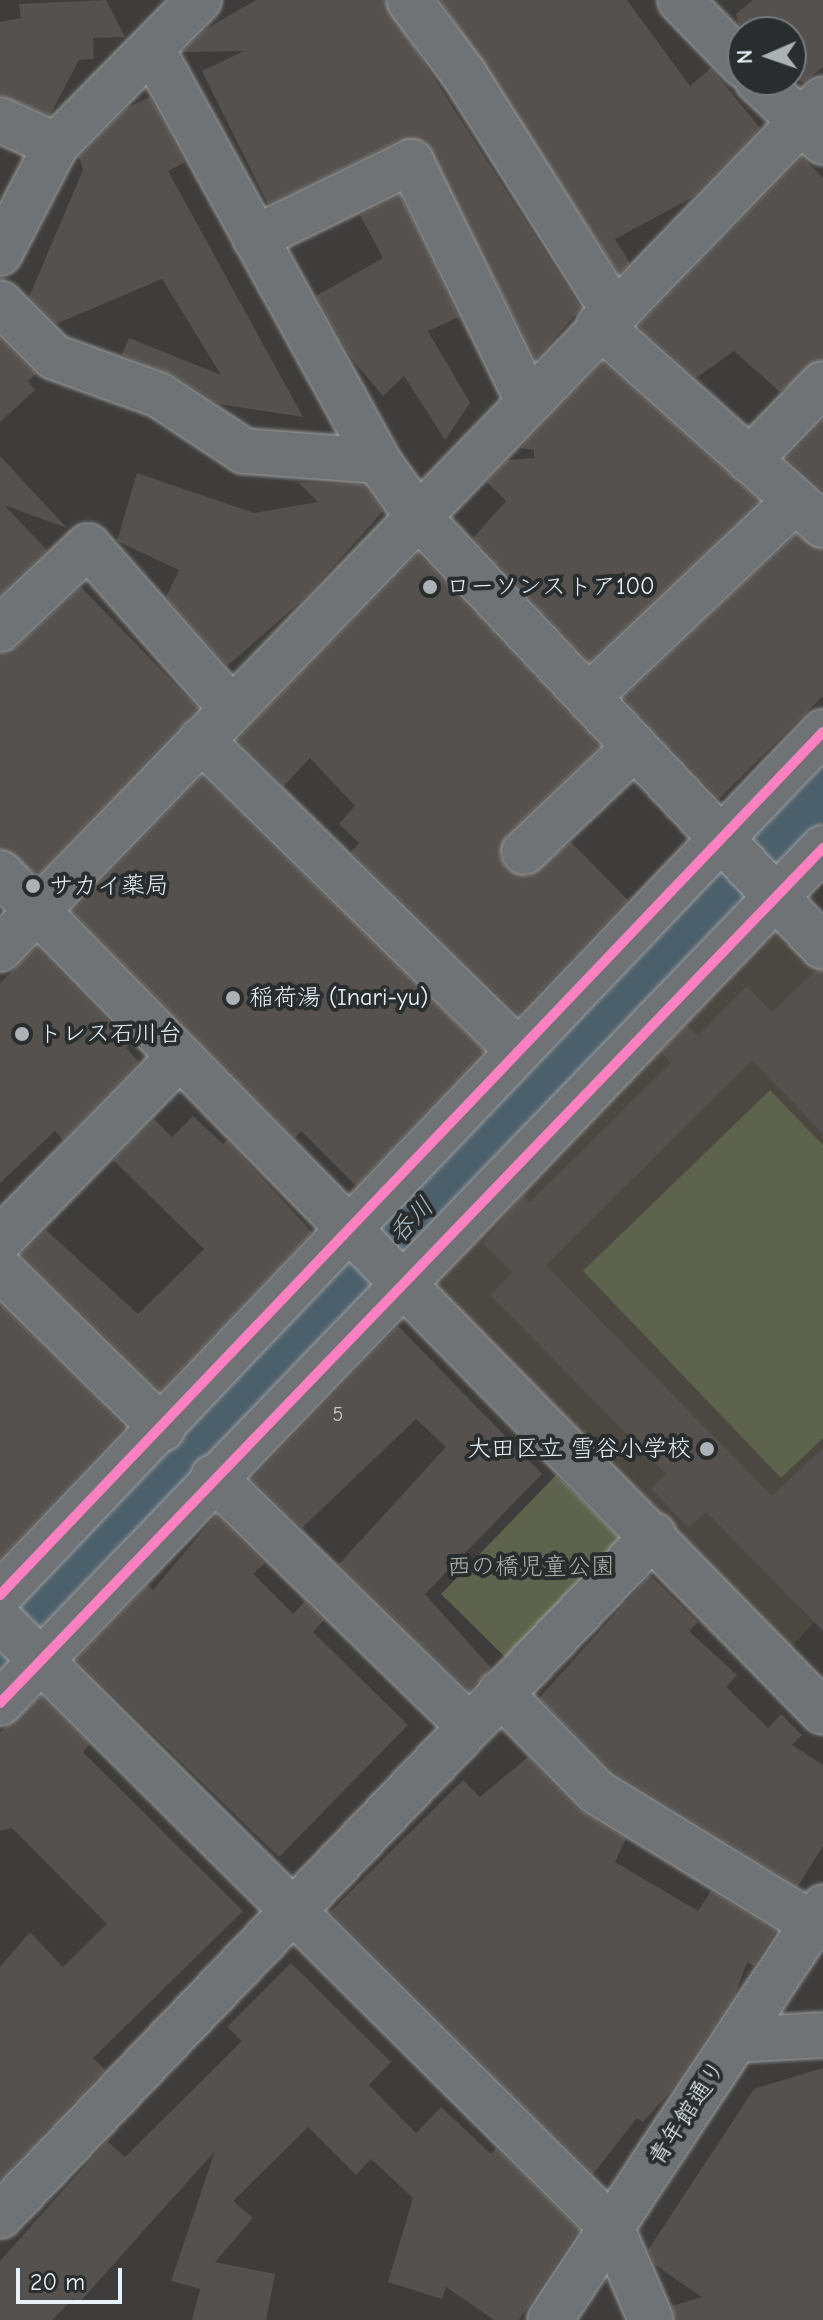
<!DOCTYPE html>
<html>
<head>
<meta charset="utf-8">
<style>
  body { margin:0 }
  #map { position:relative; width:823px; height:2320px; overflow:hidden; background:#3e3d3b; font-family:"Comic Neue","Klee One",sans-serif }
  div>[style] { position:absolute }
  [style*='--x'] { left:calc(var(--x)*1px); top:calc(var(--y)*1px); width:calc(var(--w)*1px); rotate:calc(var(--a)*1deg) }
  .built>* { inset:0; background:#4b4741 }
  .green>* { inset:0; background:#5d634c }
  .water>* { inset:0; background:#4c606c }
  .building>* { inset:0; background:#55514e }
  .roads { filter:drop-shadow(0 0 2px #9e9fa0) drop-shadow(0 0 2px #9e9fa0) }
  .minor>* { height:44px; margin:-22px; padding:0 22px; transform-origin:22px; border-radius:22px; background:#6f7375 }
  .cycleway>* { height:10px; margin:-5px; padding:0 5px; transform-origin:5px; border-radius:5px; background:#ff80c0 }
  .dots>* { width:22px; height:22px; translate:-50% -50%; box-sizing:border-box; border:4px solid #2a2d2e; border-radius:50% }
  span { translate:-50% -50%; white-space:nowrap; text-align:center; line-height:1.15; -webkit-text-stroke:8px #2a2d2e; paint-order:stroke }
  .number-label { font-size:20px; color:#c3c9ce }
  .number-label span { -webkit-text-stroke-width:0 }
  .poi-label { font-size:24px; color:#e8f1f8 }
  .left { translate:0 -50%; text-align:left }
  .right { translate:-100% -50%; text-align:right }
  .park-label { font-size:24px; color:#acb4ac }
  .street-label { font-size:24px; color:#e8f1f8 }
  .water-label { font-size:26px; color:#aab9c2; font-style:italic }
  .north { position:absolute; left:727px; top:16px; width:80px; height:80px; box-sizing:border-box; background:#2a2d2e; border:2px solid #767b7f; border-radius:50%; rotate:268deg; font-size:22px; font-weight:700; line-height:32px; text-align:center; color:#e8f1f8 }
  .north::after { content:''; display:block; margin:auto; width:28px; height:36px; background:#acb2b6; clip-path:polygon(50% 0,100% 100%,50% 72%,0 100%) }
  .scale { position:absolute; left:16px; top:2268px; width:106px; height:36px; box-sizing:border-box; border:4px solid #e8f1f8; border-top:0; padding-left:10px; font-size:24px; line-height:28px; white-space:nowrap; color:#e8f1f8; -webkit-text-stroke:6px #2a2d2e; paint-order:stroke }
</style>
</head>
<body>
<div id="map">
  <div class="built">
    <div style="clip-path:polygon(778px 925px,823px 972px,823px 1613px,790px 1648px,428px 1286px)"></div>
  </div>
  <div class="green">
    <div style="clip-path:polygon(770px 1090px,823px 1145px,823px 1438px,781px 1478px,583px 1271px)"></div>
    <div style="clip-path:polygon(556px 1475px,622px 1540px,507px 1659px,441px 1594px)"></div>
  </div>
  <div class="water">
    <div style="clip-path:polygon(823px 755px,823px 822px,0 1679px,0 1622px)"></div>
  </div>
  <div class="building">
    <div style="clip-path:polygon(106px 0,125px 37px,93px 38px,94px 59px,79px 60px,50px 115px,0 95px,0 22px,21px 18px,19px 4px)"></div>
    <div style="clip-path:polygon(256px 0,384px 0,581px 308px,536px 360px,424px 141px,400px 140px,268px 204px,202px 71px,244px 51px,182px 52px,206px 29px)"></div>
    <div style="clip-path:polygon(440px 0,627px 0,690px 86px,711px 68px,760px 128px,693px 197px,615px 239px,630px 263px,619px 274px)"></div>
    <div style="clip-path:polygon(753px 0,823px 0,823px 67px,803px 83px,791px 76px,791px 32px,746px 32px,738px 23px,736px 14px)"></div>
    <div style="clip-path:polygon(150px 97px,185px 162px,168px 171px,303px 417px,219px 404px,172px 374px,122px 355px,129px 338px,221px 375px,162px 279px,56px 324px,29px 297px,83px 170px,79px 157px,127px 108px)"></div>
    <div style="clip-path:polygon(802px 157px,823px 178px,823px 360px,780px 392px,734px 351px,696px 378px,638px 326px)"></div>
    <div style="clip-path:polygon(400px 195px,459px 317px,428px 331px,470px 403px,445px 440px,404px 376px,383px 396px,351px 358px,316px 296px,383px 258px,360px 215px)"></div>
    <div style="clip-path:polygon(0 338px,36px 374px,28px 381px,35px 390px,0 422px)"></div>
    <div style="clip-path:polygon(603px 362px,759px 501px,589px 662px,473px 538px,506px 501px,487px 482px,508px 460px,534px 458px,534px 450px,520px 448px)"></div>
    <div style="clip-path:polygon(823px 420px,823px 491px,786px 458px)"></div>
    <div style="clip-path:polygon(0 456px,67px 528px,4px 505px,47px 550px,0 595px)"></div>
    <div style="clip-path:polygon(137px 473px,254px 513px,318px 502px,298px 482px,364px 485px,383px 511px,307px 596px,227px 666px,166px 597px,179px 570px,117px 541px)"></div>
    <div style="clip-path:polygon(796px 534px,823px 549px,823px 696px,719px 799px,623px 698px)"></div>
    <div style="clip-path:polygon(418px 553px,600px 746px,507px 834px,500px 857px,506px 870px,529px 876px,571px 842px,628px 900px,518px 1015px,351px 852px,359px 843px,339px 824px,355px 806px,310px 758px,284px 786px,237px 740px)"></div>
    <div style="clip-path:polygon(81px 587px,198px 708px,37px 875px,0 849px,0 653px,17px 647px)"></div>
    <div style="clip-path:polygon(202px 776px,484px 1051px,356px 1186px,301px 1131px,295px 1138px,72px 911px)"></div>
    <div style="clip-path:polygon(37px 947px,131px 1043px,126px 1048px,139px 1062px,63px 1140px,55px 1131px,0 1183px,0 983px)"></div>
    <div style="clip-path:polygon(815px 971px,823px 971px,823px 1134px,752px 1060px,546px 1265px,772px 1496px,823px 1448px,823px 1631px,706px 1512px,689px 1528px,651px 1489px,666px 1474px,490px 1295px,512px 1273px,482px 1243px,523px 1195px,530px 1202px,671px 1063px,661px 1052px,687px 1025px,698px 1036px,747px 986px,772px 1012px)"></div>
    <div style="clip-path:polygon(193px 1116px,223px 1144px,227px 1140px,312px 1232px,160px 1391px,21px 1254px,46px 1230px,138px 1314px,204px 1249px,113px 1160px,154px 1119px,172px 1137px)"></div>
    <div style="clip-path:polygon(0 1304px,125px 1427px,0 1559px)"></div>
    <div style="clip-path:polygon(398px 1326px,542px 1474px,425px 1594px,491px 1668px,469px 1691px,339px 1564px,446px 1447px,416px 1419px,302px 1528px,251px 1479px)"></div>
    <div style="clip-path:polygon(216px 1515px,265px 1563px,253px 1574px,293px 1614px,305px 1601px,324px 1620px,313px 1632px,408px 1725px,279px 1857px,76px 1660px,148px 1585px,153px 1590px)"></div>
    <div style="clip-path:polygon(650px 1575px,698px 1622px,689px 1631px,737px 1675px,726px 1687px,768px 1728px,781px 1714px,802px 1735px,792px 1745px,823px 1765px,823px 1846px,798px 1886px,613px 1772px,539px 1698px)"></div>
    <div style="clip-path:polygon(41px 1696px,90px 1744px,83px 1752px,243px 1911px,93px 2058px,105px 2070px,0 2180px,0 1967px,30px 1932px,63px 1967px,107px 1924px,12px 1828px,0 1831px,0 1732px)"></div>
    <div style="clip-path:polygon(528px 1757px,579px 1810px,626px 1839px,615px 1862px,698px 1911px,711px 1891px,776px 1931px,754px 1966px,747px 1962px,735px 1995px,670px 2092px,643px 2122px,637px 2118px,593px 2174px,330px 1912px,463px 1780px,480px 1797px)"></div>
    <div style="clip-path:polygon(291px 1963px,391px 2062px,369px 2085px,416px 2133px,441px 2107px,491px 2154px,496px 2148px,579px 2230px,519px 2320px,494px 2320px,446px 2287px,442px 2299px,388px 2282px,413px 2198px,371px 2159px,356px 2175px,308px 2127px,233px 2201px,253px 2218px,215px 2262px,275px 2274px,266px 2320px,192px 2320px,200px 2289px,171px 2281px,215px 2151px,78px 2304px,73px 2299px,52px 2320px,0 2320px,0 2261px,107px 2141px,125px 2157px,242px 2041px,227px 2027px)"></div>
    <div style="clip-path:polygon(823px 2068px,823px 2320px,676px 2320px,672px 2306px,702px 2297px,654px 2264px,648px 2250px,754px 2089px)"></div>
  </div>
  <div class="roads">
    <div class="minor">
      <div style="--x:409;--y:0;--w:92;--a:53.4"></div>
      <div style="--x:464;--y:74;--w:280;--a:57.8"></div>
      <div style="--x:680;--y:0;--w:91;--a:45.9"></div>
      <div style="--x:153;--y:51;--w:468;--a:61.2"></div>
      <div style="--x:378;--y:461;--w:65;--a:54.4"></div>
      <div style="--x:416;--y:514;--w:594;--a:46.77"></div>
      <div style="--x:757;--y:80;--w:91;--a:43.2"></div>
      <div style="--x:0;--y:120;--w:61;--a:24.1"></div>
      <div style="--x:255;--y:238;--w:174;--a:-26"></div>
      <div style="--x:411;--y:162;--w:264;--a:63.9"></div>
      <div style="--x:0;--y:253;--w:122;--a:-62.6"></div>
      <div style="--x:56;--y:145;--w:204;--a:-45.4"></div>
      <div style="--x:0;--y:303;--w:76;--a:45"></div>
      <div style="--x:54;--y:357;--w:112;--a:19.9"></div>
      <div style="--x:159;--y:395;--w:102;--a:33.4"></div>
      <div style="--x:244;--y:451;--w:134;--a:4.3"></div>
      <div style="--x:599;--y:325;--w:300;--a:41.8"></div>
      <div style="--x:749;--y:460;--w:106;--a:-45.8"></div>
      <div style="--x:0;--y:629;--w:121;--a:-43.3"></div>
      <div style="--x:88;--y:546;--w:216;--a:48.6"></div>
      <div style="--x:588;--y:697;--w:285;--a:-43.4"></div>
      <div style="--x:201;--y:740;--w:442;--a:44.4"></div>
      <div style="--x:524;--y:852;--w:153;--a:-43.4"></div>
      <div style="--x:0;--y:873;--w:1175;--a:45.55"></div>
      <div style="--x:0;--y:949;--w:1183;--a:-45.92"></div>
      <div style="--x:0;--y:1240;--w:257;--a:-45.6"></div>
      <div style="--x:0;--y:1269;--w:228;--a:44.5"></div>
      <div style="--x:213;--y:1477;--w:357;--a:44.2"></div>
      <div style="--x:0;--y:1595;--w:1193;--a:-46.36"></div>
      <div style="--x:0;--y:1620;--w:861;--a:44.81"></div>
      <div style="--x:611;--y:2227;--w:101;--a:66.7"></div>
      <div style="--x:500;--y:1693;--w:139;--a:45.6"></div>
      <div style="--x:597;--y:1792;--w:252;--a:31.5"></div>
      <div style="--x:0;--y:1703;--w:1187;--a:-46.09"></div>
      <div style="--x:735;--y:2040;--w:88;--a:-3.3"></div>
      <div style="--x:0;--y:2216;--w:944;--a:-46.16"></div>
      <div style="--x:550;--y:2320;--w:495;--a:-56.5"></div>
    </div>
  </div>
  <div class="cycleway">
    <div style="--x:0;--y:1595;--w:1193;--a:-46.36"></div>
    <div style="--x:0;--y:1703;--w:1187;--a:-46.09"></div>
  </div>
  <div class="dots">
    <div style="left:430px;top:587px;background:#acb2b6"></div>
    <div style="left:33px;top:886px;background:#acb2b6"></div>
    <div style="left:233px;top:998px;background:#acb2b6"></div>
    <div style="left:22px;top:1034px;background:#acb2b6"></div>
    <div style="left:707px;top:1449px;background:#acb2b6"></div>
  </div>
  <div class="number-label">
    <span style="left:338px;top:1414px">5</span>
  </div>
  <div class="poi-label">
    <span class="left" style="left:446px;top:587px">ローソンストア100</span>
    <span class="left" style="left:49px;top:886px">サカイ薬局</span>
    <span class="left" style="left:249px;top:998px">稲荷湯 (Inari-yu)</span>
    <span class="left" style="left:38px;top:1034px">トレス石川台</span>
    <span class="right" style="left:691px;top:1449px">大田区立 雪谷小学校</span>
  </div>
  <div class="park-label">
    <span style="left:531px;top:1567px">西の橋児童公園</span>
  </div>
  <div class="street-label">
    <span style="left:687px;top:2113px;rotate:-57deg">青年館通り</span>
  </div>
  <div class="water-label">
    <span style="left:412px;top:1221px;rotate:-46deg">呑川</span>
  </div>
  <div class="north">N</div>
  <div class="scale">20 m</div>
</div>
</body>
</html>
